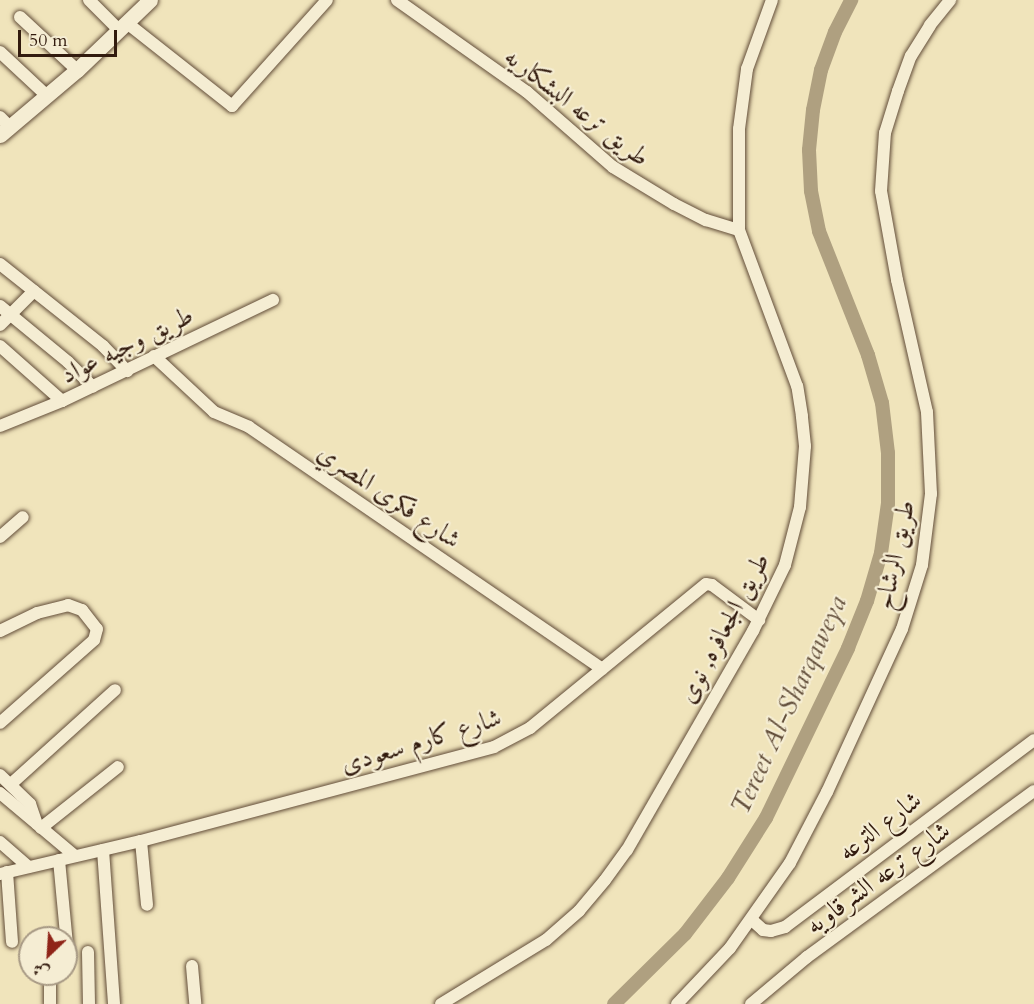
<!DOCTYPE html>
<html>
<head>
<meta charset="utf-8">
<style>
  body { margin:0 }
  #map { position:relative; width:1034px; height:1004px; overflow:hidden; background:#f0e4bb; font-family:Cardo,Amiri,serif }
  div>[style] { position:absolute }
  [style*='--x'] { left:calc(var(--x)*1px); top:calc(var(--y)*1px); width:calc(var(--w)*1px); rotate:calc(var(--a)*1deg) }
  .canal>* { height:14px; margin:-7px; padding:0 7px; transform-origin:7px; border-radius:7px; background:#afa080 }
  .roads { filter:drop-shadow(0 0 2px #624d39) drop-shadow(0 0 2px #624d39) }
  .minor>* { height:12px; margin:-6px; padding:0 6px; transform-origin:6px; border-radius:6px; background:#f5edd3 }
  .tertiary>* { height:15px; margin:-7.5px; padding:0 7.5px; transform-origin:7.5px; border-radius:7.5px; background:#f5edd3 }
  span { translate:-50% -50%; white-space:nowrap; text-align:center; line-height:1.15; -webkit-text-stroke:4.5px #f5edd3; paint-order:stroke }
  .street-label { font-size:26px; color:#321b0e }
  .water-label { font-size:27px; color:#64503c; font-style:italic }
  .north { position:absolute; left:18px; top:926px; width:60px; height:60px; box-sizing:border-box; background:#f5edd3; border:2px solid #a79984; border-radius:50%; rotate:205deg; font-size:16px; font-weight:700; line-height:24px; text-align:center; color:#321b0e }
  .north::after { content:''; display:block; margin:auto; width:21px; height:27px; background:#8f2418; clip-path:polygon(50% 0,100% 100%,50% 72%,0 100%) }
  .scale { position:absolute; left:18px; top:30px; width:99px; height:27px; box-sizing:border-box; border:3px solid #321b0e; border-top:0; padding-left:8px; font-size:18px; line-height:21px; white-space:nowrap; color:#321b0e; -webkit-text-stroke:4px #f5edd3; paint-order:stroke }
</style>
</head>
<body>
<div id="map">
  <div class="canal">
    <div style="--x:614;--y:1004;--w:100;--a:-44.6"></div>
    <div style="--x:685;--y:934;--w:71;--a:-52.5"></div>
    <div style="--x:728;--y:878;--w:71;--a:-57.7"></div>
    <div style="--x:766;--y:818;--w:189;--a:-64.2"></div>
    <div style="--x:848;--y:648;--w:51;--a:-68"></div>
    <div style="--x:867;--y:601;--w:50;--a:-73.7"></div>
    <div style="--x:881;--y:553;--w:50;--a:-82"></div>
    <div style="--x:888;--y:503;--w:50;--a:-90"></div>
    <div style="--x:888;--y:453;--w:50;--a:-96.8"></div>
    <div style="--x:882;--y:403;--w:50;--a:-106.3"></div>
    <div style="--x:868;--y:355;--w:133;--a:-111.6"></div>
    <div style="--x:819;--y:231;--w:41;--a:-101.3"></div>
    <div style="--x:811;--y:191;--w:41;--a:-92.8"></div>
    <div style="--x:809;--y:150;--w:40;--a:-84.3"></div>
    <div style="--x:813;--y:110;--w:41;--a:-78.7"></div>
    <div style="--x:821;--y:70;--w:40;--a:-69.8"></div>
    <div style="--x:835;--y:32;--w:36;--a:-63"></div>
  </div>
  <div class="roads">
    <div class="minor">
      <div style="--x:89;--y:0;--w:42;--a:45"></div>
      <div style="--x:397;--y:0;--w:159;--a:35.3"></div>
      <div style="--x:527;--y:92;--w:114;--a:41.1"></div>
      <div style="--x:613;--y:167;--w:71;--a:31.2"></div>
      <div style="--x:674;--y:204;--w:36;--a:27"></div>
      <div style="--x:706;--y:220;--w:34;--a:17"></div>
      <div style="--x:20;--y:17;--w:78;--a:42.9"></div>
      <div style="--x:127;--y:23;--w:134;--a:38.3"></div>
      <div style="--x:232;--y:106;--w:142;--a:-48.1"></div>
      <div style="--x:0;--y:52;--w:64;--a:43.1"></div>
      <div style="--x:0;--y:117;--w:14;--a:45"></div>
      <div style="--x:0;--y:264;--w:132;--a:38.5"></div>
      <div style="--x:103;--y:346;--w:35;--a:46"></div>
      <div style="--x:0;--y:306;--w:88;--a:39.5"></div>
      <div style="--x:68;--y:362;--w:35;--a:45"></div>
      <div style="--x:0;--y:325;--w:48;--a:-45"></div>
      <div style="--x:0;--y:346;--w:83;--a:41.6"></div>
      <div style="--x:154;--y:356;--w:82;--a:43"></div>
      <div style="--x:214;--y:412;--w:38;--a:23"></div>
      <div style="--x:249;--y:427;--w:428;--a:34.4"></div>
      <div style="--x:0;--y:426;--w:67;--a:-22"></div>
      <div style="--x:62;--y:401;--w:234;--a:-25.6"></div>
      <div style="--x:0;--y:537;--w:30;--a:-41"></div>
      <div style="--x:0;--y:631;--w:41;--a:-25.9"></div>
      <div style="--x:37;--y:613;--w:32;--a:-14"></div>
      <div style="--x:68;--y:605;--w:15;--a:20"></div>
      <div style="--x:82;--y:610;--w:24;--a:52"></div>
      <div style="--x:97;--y:629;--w:11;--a:105"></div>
      <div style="--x:94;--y:640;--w:125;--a:138.6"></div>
      <div style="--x:0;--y:775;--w:42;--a:44"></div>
      <div style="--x:30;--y:804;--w:21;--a:71"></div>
      <div style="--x:11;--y:784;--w:140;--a:-42.1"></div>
      <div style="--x:0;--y:793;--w:98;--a:40"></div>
      <div style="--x:41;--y:828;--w:98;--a:-38.4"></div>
      <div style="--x:141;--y:841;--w:64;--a:84.6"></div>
      <div style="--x:0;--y:842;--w:38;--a:41"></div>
      <div style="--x:103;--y:850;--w:154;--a:85.9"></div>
      <div style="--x:59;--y:860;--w:95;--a:84.6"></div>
      <div style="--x:68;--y:955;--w:4;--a:117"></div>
      <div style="--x:7;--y:872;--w:70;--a:85.9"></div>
      <div style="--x:0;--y:874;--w:145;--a:-13.2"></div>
      <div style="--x:141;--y:841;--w:365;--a:-14.9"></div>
      <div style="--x:494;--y:747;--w:41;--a:-27.8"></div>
      <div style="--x:530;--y:728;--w:227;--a:-39.3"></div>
      <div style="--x:706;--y:584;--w:6;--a:9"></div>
      <div style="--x:712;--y:585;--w:59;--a:36.7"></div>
      <div style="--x:752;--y:920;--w:15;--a:42"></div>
      <div style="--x:763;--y:930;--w:8;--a:7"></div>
      <div style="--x:771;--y:931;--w:15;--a:-16"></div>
      <div style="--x:785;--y:927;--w:311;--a:-36.9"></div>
      <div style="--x:88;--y:952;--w:52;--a:88.9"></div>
      <div style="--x:192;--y:966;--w:38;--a:85"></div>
      <div style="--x:50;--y:974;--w:30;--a:90"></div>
      <div style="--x:441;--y:1004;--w:123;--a:-31.4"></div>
      <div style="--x:546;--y:940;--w:44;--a:-41.3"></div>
      <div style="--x:579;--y:911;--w:40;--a:-50"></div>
      <div style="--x:605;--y:880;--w:37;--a:-54"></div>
      <div style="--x:627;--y:850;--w:253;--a:-60.1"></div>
      <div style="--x:753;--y:631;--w:73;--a:-64.1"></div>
      <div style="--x:785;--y:565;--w:60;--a:-75.5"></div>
      <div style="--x:800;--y:507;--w:61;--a:-85.3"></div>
      <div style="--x:805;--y:446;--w:30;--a:-96"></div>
      <div style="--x:802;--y:416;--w:30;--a:-99"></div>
      <div style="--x:797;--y:386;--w:166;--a:-110.4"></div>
      <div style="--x:739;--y:230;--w:101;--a:-90"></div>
      <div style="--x:739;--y:129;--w:61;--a:-82.4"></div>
      <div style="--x:747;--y:69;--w:73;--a:-70.1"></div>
      <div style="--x:677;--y:1004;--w:77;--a:-46.6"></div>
      <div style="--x:730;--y:948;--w:104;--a:-54.8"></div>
      <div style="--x:790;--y:863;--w:80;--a:-62.5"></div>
      <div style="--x:827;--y:792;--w:179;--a:-65.3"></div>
      <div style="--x:902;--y:629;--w:67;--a:-72.6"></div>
      <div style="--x:922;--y:565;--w:72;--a:-82.8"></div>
      <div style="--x:931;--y:494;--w:82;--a:-92.8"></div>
      <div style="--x:927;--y:412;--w:135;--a:-102.8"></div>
      <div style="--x:897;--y:280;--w:90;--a:-100.2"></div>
      <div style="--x:881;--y:191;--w:58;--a:-86.1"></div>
      <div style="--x:885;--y:133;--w:44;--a:-72.8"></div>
      <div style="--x:898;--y:91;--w:37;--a:-70"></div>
      <div style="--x:911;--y:56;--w:36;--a:-58"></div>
      <div style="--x:930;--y:25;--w:32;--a:-51"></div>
      <div style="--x:751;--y:1004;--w:73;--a:-40"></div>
      <div style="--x:807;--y:957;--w:281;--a:-36.2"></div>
    </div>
    <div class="tertiary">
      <div style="--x:0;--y:135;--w:101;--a:-40.2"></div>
      <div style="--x:77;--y:70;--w:101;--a:-43.8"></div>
    </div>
  </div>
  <div class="street-label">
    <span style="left:577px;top:107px;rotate:38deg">طريق ترعه البشكاريه</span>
    <span style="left:127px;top:345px;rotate:-26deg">طريق وجيه عواد</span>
    <span style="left:389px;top:496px;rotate:34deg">شارع فكرى المصري</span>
    <span style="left:895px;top:555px;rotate:-78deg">طريق الرشاح</span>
    <span style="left:724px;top:628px;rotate:-62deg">طريق الجعافره, نوى</span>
    <span style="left:421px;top:741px;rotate:-17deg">شارع كارم سعودى</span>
    <span style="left:880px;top:826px;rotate:-37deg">شارع الترعه</span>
    <span style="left:878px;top:878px;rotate:-36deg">شارع ترعه الشرقاويه</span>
  </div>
  <div class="water-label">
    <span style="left:789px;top:705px;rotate:-65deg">Tereet Al-Sharqaweya</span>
  </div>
  <div class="north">ش</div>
  <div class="scale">50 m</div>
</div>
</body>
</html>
